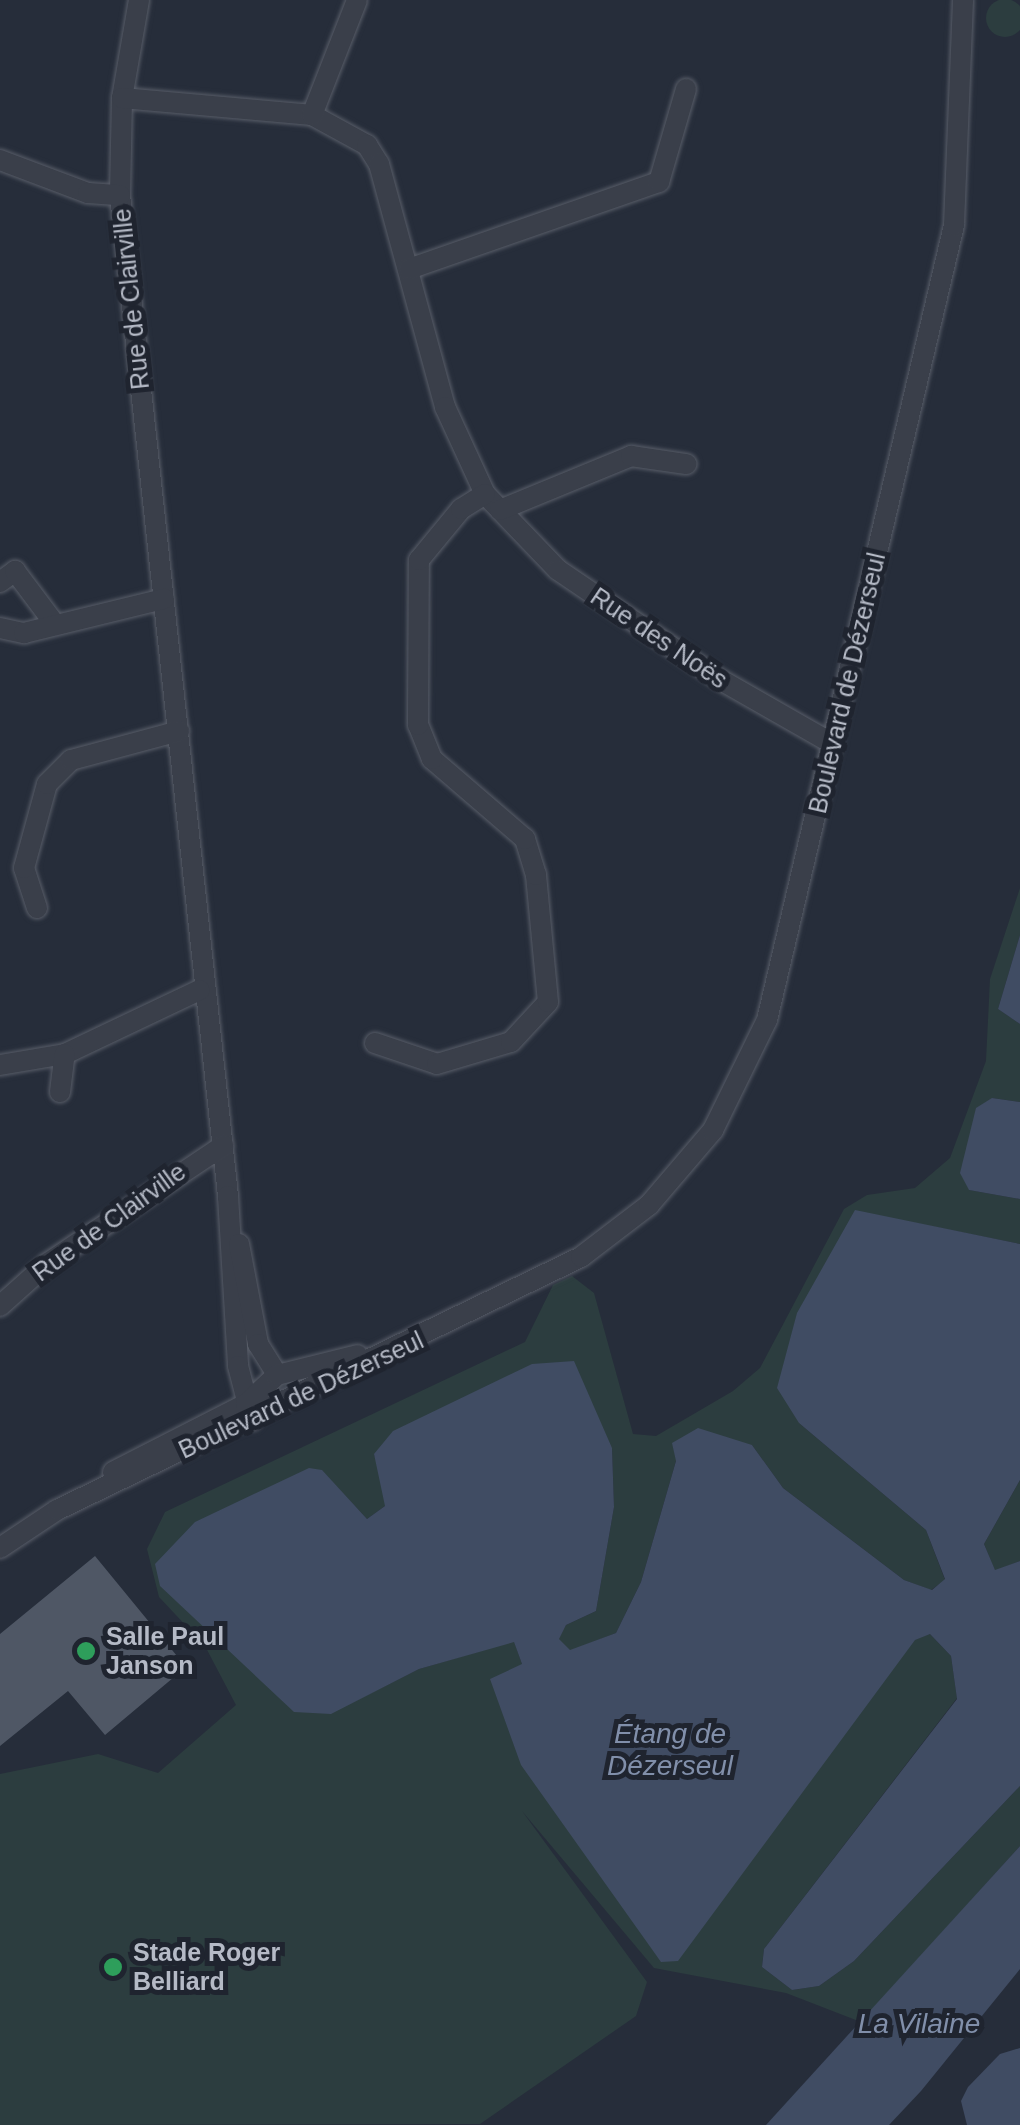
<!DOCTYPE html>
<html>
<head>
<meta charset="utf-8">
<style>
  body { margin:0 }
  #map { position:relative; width:1020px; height:2125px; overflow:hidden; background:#262d3a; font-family:Helvetica,sans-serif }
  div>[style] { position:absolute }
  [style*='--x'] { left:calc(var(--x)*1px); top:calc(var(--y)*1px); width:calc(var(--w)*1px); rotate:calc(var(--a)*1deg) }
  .green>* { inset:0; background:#2c3d3f }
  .round { border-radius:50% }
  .water>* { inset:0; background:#404c63 }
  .building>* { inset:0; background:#4f5765 }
  .roads { filter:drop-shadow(0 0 2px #585d68) drop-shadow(0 0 2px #585d68) }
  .minor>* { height:20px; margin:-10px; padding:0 10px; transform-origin:10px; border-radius:10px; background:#3a3f4a }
  .dots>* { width:28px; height:28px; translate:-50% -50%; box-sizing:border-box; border:5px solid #1f242f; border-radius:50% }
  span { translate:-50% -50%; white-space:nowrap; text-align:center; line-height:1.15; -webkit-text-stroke:10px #1f242f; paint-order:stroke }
  .street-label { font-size:25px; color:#b5bac6 }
  .poi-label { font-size:25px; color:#b5bac6; font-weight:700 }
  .left { translate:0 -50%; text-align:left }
  .water-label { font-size:28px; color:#818faa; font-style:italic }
</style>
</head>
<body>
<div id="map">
  <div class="green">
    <div class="round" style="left:986px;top:-1px;width:38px;height:38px"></div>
    <div style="clip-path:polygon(1020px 888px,1020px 935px,998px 1009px,1020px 1024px,1020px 1102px,992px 1098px,969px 1190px,1020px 1199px,1020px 1244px,855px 1211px,799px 1423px,926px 1530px,945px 1580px,931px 1590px,904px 1580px,783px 1488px,752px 1445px,676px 1461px,641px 1582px,616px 1633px,570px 1651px,558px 1640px,566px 1625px,596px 1611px,614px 1507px,612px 1448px,374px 1454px,387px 1493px,385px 1506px,367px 1519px,322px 1471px,331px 1713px,419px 1669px,514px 1641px,522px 1664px,930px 1634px,951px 1656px,957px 1698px,764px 1949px,762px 1967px,792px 1990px,819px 1986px,854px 1961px,1020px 1786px,1020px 1846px,861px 2022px,786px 1993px,654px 1968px,522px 1811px,647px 1982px,636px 2016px,480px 2124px,0 2125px,0 1774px,98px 1754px,158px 1773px,236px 1705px,205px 1646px,159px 1597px,147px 1549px,165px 1512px,525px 1342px,553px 1285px,572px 1276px,594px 1293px,633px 1434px,656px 1436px,733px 1391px,760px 1368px,844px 1209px,867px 1195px,915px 1188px,950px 1158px,986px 1061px,990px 979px)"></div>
    <div style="clip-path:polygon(1020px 1480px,1020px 1561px,995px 1571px,984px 1544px)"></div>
  </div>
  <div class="water">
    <div style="clip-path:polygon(1020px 935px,1020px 1024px,998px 1009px)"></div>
    <div style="clip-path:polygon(992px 1098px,1020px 1102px,1020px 1199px,969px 1190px,960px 1173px,976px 1108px)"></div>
    <div style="clip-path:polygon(855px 1210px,1020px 1244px,1020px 1480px,984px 1544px,995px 1570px,1020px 1561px,1020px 1786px,854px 1961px,819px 1986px,792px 1990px,762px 1967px,764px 1949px,957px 1699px,951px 1656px,930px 1634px,915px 1640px,678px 1961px,661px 1962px,521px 1765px,490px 1679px,522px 1664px,514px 1642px,419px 1669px,331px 1714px,294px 1712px,160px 1586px,155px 1564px,195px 1522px,309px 1468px,322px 1470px,367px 1519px,385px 1506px,374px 1454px,393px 1431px,532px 1364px,574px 1361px,612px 1448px,614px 1507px,596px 1611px,566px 1625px,559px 1639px,570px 1650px,616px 1633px,641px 1582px,676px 1461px,672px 1443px,698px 1428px,752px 1445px,783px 1488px,904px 1580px,932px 1590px,945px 1579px,926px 1530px,799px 1423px,777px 1388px,797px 1313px)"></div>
    <div style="clip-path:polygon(1020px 1846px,1020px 1969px,921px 2091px,889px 2125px,766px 2125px)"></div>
    <div style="clip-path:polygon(1020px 2048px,1020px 2125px,967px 2125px,961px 2101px,968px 2087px,1000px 2054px)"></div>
  </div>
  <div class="building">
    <div style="clip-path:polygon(95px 1556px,186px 1667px,105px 1735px,68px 1691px,0 1746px,0 1634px)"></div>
  </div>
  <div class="roads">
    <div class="minor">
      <div style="--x:139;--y:0;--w:99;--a:99.8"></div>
      <div style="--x:122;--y:98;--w:97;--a:91.2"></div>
      <div style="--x:120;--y:195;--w:1007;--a:83.84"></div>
      <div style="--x:228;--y:1196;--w:170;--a:86.6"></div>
      <div style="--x:238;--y:1366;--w:56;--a:75.5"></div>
      <div style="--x:122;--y:98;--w:191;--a:5.1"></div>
      <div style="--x:312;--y:115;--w:63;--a:28.6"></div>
      <div style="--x:367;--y:145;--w:22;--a:58"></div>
      <div style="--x:379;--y:164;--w:252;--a:74.8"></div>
      <div style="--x:445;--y:407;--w:96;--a:65.3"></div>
      <div style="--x:485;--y:494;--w:105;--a:46.2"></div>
      <div style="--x:558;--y:570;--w:194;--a:34.1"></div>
      <div style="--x:719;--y:679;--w:131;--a:29.7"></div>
      <div style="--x:312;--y:115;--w:123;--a:-68.6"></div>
      <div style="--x:0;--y:160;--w:94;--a:20.6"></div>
      <div style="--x:88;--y:193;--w:32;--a:4"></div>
      <div style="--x:409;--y:269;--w:265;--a:-19.2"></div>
      <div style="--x:659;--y:182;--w:97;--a:-73.8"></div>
      <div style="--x:500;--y:510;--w:142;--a:-22.4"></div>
      <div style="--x:631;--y:456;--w:56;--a:8.3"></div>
      <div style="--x:0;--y:582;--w:19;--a:-36"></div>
      <div style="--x:15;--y:571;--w:65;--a:53.1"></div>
      <div style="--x:0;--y:628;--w:25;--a:12"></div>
      <div style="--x:24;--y:633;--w:144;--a:-13.7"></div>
      <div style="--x:37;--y:908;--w:42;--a:-108"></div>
      <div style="--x:24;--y:868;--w:87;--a:-74.7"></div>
      <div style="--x:47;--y:784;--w:34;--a:-45"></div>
      <div style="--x:71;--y:760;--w:112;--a:-15"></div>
      <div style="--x:375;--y:1043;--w:65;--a:18.7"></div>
      <div style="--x:437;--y:1064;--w:77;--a:-16.6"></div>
      <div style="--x:511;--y:1042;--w:54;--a:-47.2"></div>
      <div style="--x:548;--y:1002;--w:128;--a:-95.4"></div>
      <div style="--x:536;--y:875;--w:38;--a:-107"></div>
      <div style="--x:525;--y:839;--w:123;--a:-139.3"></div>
      <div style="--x:432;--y:759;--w:37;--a:-112"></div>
      <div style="--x:418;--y:725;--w:165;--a:-89.7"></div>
      <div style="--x:419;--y:560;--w:66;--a:-50.5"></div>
      <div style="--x:461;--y:509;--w:28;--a:-32"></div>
      <div style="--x:0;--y:1065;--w:66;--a:-9.6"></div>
      <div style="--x:65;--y:1054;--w:149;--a:-25.4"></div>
      <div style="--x:60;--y:1092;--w:38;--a:-83"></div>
      <div style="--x:239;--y:1244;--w:102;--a:79.2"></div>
      <div style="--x:258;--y:1344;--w:36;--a:58"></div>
      <div style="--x:0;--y:1306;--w:64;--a:-41.9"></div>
      <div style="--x:48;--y:1263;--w:211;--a:-33.8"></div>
      <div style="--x:113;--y:1472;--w:149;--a:-27.1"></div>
      <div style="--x:246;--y:1404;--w:42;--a:-43.1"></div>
      <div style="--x:277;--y:1375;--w:83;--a:-13.9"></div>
      <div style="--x:0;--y:1548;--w:69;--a:-33.7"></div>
      <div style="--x:57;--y:1510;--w:582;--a:-25.77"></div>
      <div style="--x:581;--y:1257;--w:86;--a:-37.4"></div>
      <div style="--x:649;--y:1205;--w:99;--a:-49.5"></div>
      <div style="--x:713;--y:1130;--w:123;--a:-63.9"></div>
      <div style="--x:767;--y:1020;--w:817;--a:-76.76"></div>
      <div style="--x:954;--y:225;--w:225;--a:-87.7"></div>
    </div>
  </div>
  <div class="dots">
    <div style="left:86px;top:1651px;background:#2e9e5b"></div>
    <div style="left:113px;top:1967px;background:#2e9e5b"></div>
  </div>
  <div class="street-label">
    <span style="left:131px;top:299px;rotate:-96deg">Rue de Clairville</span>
    <span style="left:659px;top:638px;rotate:34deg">Rue des Noës</span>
    <span style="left:847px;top:683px;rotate:-77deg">Boulevard de Dézerseul</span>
    <span style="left:109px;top:1222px;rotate:-36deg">Rue de Clairville</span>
    <span style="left:301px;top:1395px;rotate:-25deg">Boulevard de Dézerseul</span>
  </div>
  <div class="poi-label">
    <span class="left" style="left:106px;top:1651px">Salle Paul<br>Janson</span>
    <span class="left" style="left:133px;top:1967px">Stade Roger<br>Belliard</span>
  </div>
  <div class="water-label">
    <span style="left:670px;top:1750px">Étang de<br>Dézerseul</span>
    <span style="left:919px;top:2024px">La Vilaine</span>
  </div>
</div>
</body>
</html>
